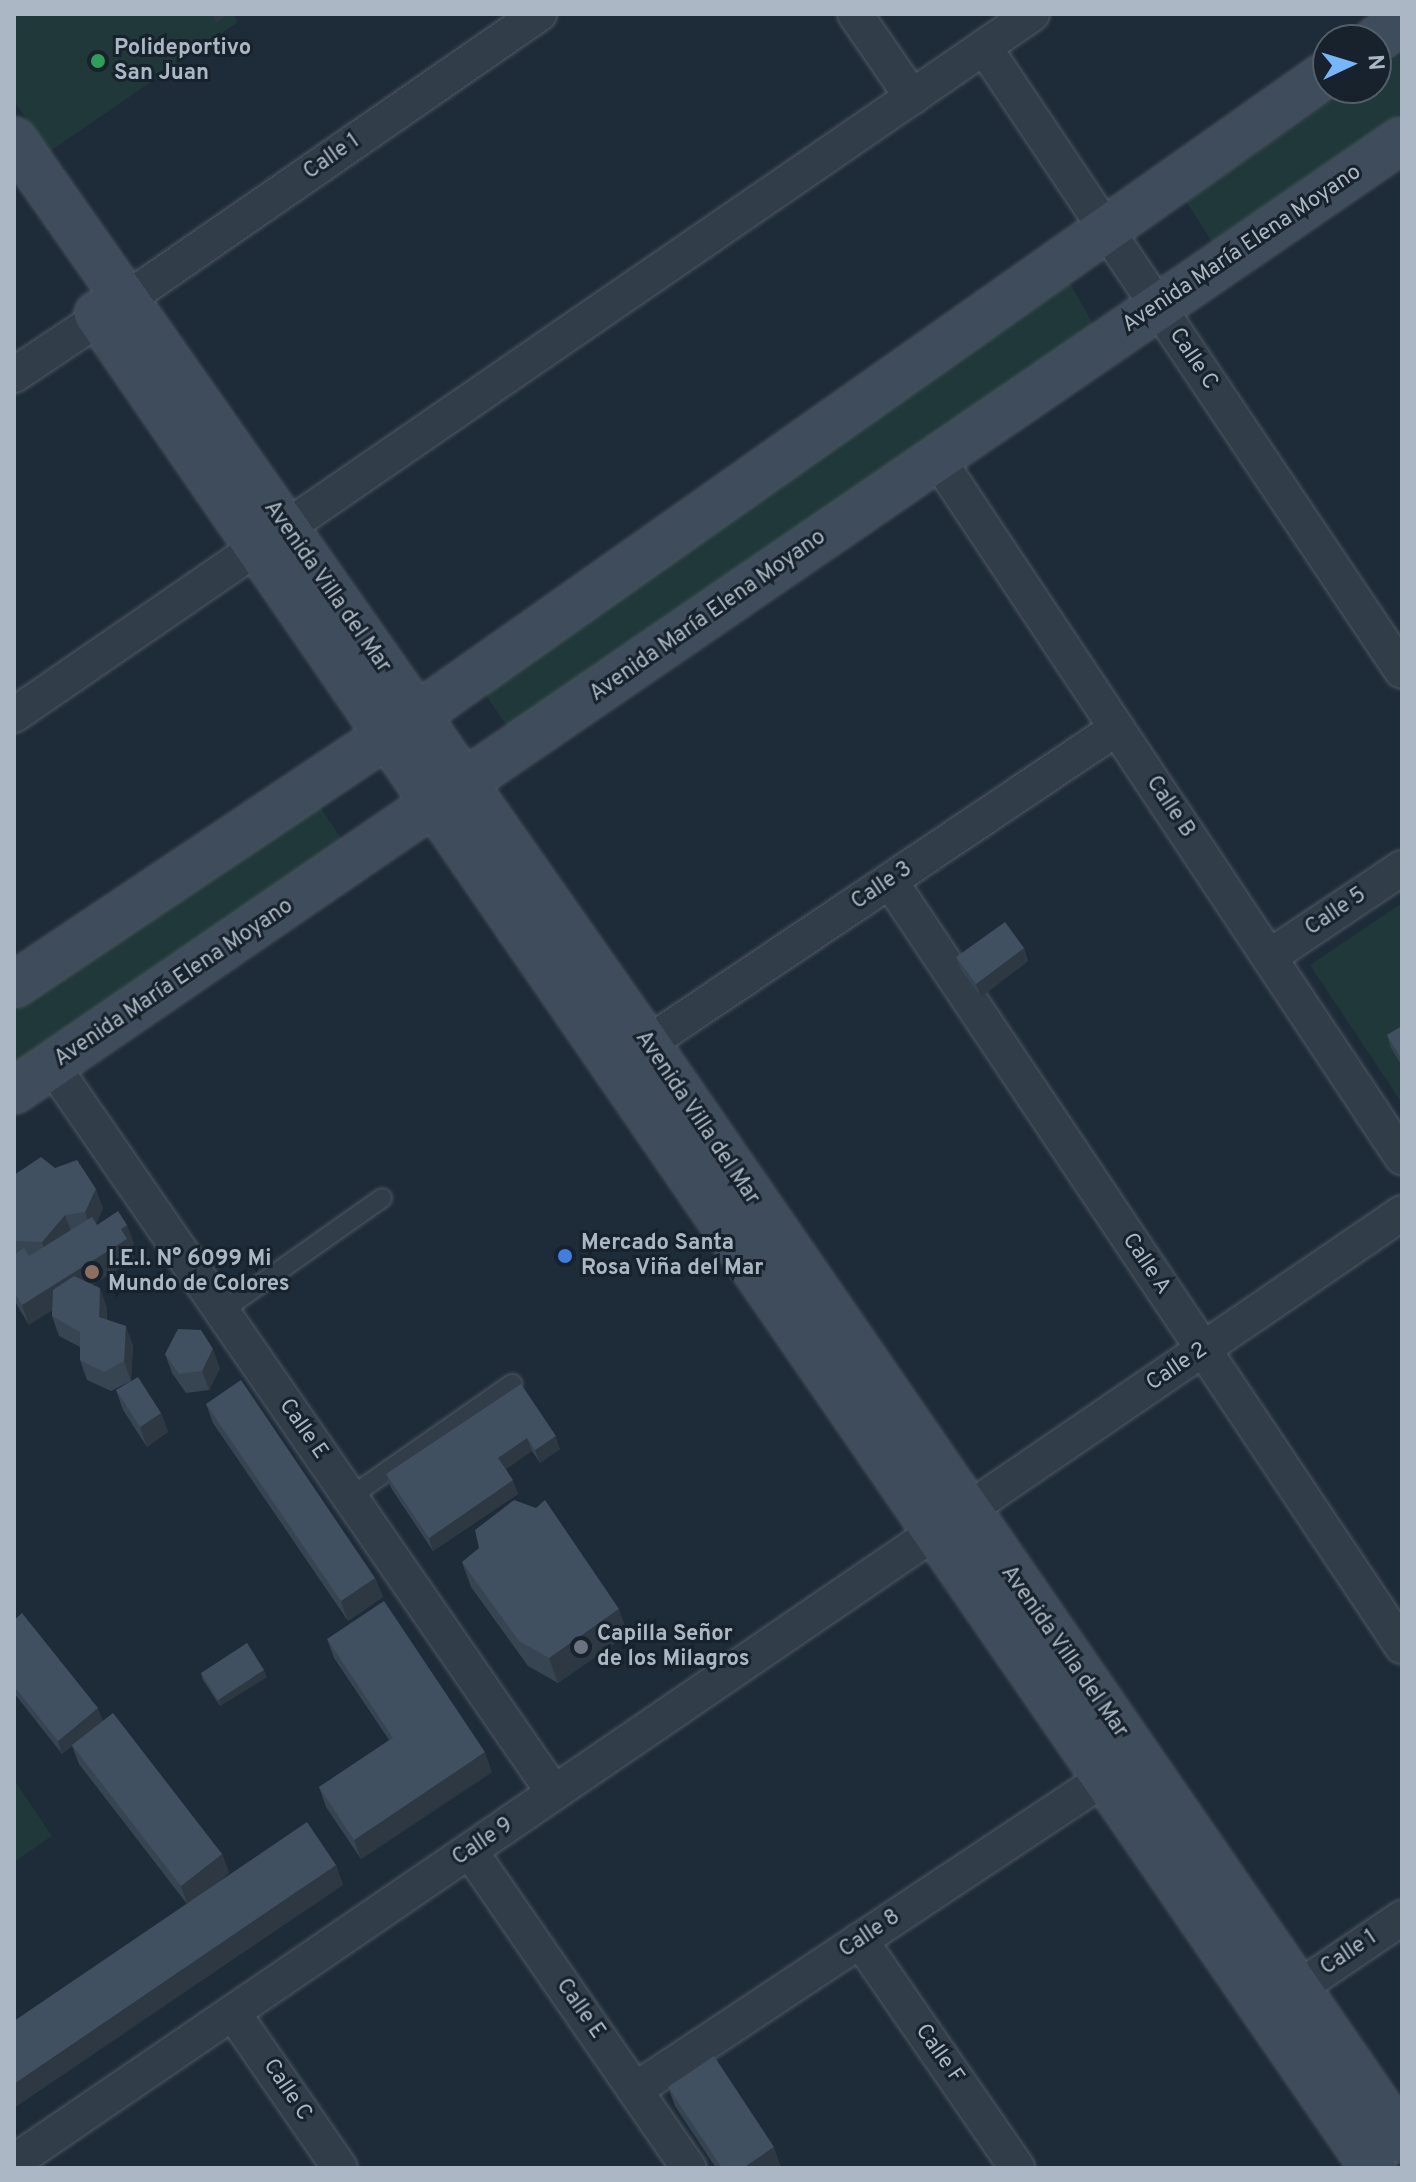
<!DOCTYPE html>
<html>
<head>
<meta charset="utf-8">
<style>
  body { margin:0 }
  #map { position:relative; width:1416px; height:2182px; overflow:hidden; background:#1e2b38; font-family:Overpass,sans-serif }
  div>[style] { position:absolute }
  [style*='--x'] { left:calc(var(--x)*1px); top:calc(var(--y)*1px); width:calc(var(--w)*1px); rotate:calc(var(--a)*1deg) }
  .green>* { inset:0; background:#203839 }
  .roads { filter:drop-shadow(0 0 2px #4f5a66) drop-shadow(0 0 2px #4f5a66) }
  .lane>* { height:18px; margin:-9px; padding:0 9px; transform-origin:9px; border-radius:9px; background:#313d48 }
  .street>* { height:34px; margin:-17px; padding:0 17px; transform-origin:17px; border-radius:17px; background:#313d48 }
  .secondary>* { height:44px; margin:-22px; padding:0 22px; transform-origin:22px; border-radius:22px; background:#3f4c5b }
  .wall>* { inset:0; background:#374553 }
  .shaded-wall>* { inset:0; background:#2d3843 }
  .building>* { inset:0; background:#405060 }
  .dots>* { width:22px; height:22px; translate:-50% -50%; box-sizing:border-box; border:4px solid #17222c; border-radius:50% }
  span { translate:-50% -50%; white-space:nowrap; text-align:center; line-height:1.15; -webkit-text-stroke:6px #17222c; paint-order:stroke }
  .poi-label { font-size:22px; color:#abb7c5; font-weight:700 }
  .left { translate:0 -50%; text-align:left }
  .street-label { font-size:22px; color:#abb7c5 }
  .frame { position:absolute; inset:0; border:16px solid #abb7c5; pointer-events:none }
  .north { position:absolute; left:1312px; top:24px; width:80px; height:80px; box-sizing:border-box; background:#17222c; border:2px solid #525e69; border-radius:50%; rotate:86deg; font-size:22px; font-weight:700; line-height:32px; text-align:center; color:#abb7c5 }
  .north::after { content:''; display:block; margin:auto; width:28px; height:36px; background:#76b6ff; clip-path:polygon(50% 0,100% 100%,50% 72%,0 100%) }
</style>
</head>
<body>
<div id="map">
  <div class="green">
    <div style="clip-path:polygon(14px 14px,233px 14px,238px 22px,49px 152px,14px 101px)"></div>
    <div style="clip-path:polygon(1402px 53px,1402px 112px,1212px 242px,1186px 201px,1351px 88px,1376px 88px,1376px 71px)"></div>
    <div style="clip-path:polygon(1070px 283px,1093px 324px,510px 731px,484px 692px)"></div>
    <div style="clip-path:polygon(318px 804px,343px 841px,14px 1068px,14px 1012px)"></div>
    <div style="clip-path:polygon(1402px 903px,1402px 1103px,1310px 965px)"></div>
    <div style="clip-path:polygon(14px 1780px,52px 1836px,14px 1862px)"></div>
  </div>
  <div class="roads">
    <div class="lane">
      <div style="--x:222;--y:1311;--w:196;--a:-35.2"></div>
      <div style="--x:350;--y:1497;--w:198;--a:-34.9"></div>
    </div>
    <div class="street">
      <div style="--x:855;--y:14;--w:101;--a:55.5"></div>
      <div style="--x:984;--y:47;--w:751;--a:56.18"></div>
      <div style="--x:124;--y:301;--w:505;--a:-34.67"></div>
      <div style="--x:14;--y:375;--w:102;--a:-33.8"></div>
      <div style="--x:937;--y:458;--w:840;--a:56.37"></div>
      <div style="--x:14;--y:715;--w:1236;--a:-34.55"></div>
      <div style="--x:890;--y:881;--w:921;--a:56.21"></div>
      <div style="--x:1269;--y:957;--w:160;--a:-33.8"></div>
      <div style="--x:647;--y:1044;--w:566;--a:-33.91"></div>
      <div style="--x:52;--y:1065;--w:884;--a:55.41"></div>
      <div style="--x:470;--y:1851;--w:385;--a:55.4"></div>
      <div style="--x:860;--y:1940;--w:277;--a:55.4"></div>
      <div style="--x:1297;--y:1989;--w:127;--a:-34.1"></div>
      <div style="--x:233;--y:2013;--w:188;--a:55.4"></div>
      <div style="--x:635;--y:2090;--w:564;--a:-33.58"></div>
      <div style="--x:14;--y:2162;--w:1681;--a:-34.36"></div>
    </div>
    <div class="secondary">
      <div style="--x:1376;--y:40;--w:32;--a:-35"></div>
      <div style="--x:14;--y:140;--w:1104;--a:55"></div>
      <div style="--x:647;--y:1044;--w:1331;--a:55.44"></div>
      <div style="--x:97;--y:314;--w:2251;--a:55.46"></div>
      <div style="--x:14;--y:985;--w:484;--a:-33.8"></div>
      <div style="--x:416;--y:716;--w:1116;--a:-35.19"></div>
      <div style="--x:14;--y:1091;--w:1683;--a:-34.42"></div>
    </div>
  </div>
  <div class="wall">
    <div style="clip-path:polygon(1024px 948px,1028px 961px,981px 997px,961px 970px,956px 957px)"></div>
    <div style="clip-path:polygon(1402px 1026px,1402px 1066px,1391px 1048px,1387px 1035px)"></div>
    <div style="clip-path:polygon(14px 1175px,103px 1208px,96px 1224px,97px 1225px,127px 1225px,134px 1244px,130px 1247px,134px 1259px,92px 1285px,107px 1308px,107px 1319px,133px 1345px,131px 1381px,111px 1391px,87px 1380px,80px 1360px,80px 1347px,59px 1336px,52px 1316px,52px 1310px,29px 1325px,14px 1300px)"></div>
    <div style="clip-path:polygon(165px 1354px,220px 1368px,209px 1390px,186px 1393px,172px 1373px)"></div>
    <div style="clip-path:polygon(521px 1384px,560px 1449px,540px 1463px,532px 1451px,506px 1469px,518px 1494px,433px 1551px,391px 1488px,386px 1474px)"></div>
    <div style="clip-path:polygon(116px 1390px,161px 1413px,168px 1432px,147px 1447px,123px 1410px)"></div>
    <div style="clip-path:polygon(206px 1404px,375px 1578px,383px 1597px,348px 1621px,213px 1423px)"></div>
    <div style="clip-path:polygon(462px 1562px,628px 1634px,558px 1683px,528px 1666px,471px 1587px)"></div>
    <div style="clip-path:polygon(14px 1620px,222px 1854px,229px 1873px,211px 1888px,336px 1865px,343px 1885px,187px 1904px,79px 1764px,72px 1746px,62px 1754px,14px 1693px)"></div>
    <div style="clip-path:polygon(327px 1639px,492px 1772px,361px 1859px,326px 1807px,319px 1787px,389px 1740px,334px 1658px)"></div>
    <div style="clip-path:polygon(201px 1673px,267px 1677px,220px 1706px,203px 1680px)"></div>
    <div style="clip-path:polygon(668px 2087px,781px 2167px,779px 2168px,716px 2168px,675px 2106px)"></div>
  </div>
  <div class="shaded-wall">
    <div style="clip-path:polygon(217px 14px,229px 14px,216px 23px,213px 17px)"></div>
    <div style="clip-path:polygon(1024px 948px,1028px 961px,981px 997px,976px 984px)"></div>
    <div style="clip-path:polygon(96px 1189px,103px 1208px,92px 1232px,85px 1212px)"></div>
    <div style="clip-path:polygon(65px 1215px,72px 1234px,49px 1261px,42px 1242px)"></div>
    <div style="clip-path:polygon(127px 1225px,134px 1244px,130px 1247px,134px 1259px,29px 1325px,22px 1305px)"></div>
    <div style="clip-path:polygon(100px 1288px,107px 1308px,106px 1336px,99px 1317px)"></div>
    <div style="clip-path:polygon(126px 1326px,133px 1345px,131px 1381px,124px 1361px)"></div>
    <div style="clip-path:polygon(213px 1349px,220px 1368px,209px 1390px,202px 1371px)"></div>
    <div style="clip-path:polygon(161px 1413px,168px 1432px,147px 1447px,140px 1427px)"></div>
    <div style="clip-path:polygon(556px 1436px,560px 1449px,540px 1463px,535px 1450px)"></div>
    <div style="clip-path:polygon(527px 1438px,532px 1451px,503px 1471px,498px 1458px)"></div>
    <div style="clip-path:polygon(513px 1480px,518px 1494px,433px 1551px,429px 1538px)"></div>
    <div style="clip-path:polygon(375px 1578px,383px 1597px,348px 1621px,341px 1601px)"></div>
    <div style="clip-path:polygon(619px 1609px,628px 1634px,558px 1683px,549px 1658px)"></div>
    <div style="clip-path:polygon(264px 1670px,267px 1677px,220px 1706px,218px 1700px)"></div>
    <div style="clip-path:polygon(98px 1708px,103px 1721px,62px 1754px,58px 1741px)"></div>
    <div style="clip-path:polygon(485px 1752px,492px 1772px,361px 1859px,354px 1840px)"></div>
    <div style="clip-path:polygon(222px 1854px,229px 1873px,188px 1906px,181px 1886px)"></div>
    <div style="clip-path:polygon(336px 1865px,343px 1885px,14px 2108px,14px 2084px)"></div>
    <div style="clip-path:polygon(774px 2147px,781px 2167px,779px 2168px,743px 2168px)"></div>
  </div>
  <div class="building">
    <div style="clip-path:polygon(1005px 922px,1024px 948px,976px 984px,956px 957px)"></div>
    <div style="clip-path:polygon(1402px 1026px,1402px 1060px,1387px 1035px)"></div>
    <div style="clip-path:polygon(41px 1157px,55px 1168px,77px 1160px,96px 1189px,85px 1212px,65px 1215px,42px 1242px,14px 1241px,14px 1175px)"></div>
    <div style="clip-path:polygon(118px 1211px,127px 1225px,121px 1229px,127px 1239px,22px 1305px,14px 1292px,14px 1255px,24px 1248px,29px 1256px,92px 1217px,97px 1225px)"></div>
    <div style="clip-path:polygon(74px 1276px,100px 1288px,99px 1317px,126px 1326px,124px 1361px,104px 1372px,80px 1360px,80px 1332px,52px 1316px,53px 1290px)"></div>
    <div style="clip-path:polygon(178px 1329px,201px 1330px,213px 1349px,202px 1371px,179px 1374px,165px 1354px)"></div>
    <div style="clip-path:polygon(138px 1377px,161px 1413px,140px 1427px,116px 1390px)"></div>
    <div style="clip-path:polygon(241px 1380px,375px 1578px,341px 1601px,206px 1404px)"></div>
    <div style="clip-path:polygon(521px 1384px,556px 1436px,535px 1450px,527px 1438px,498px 1458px,513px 1480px,429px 1538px,386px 1474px)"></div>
    <div style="clip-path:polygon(514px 1500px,536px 1508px,545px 1500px,619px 1609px,549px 1658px,519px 1641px,462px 1562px,479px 1548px,475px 1530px)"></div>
    <div style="clip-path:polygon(384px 1601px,485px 1752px,354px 1840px,319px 1787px,393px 1738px,327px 1639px)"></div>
    <div style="clip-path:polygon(22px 1613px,98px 1708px,58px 1741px,14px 1686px,14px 1620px)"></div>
    <div style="clip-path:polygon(247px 1643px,264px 1670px,218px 1700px,201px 1673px)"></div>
    <div style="clip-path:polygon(113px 1713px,222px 1854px,181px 1886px,72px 1745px)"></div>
    <div style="clip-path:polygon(307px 1822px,336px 1865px,14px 2084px,14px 2021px)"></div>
    <div style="clip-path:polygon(714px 2056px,774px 2147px,743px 2168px,722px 2168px,668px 2087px)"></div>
  </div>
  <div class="dots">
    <div style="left:98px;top:61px;background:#2e9e5b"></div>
    <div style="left:565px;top:1256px;background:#3f7fe0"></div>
    <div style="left:92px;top:1272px;background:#8d6e63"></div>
    <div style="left:581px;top:1647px;background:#6b7280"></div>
  </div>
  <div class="poi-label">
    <span class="left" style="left:114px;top:61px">Polideportivo<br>San Juan</span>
    <span class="left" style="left:581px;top:1256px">Mercado Santa<br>Rosa Viña del Mar</span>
    <span class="left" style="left:108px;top:1272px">I.E.I. N° 6099 Mi<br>Mundo de Colores</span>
    <span class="left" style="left:597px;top:1647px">Capilla Señor<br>de los Milagros</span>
  </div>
  <div class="street-label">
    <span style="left:332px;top:157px;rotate:-35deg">Calle 1</span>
    <span style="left:1242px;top:249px;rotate:-34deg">Avenida María Elena Moyano</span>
    <span style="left:1193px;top:359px;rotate:56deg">Calle C</span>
    <span style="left:327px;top:587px;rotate:55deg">Avenida Villa del Mar</span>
    <span style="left:708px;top:616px;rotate:-35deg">Avenida María Elena Moyano</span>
    <span style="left:1170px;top:807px;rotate:56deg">Calle B</span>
    <span style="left:882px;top:886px;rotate:-34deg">Calle 3</span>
    <span style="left:1336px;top:912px;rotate:-34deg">Calle 5</span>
    <span style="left:174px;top:983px;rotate:-34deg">Avenida María Elena Moyano</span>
    <span style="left:697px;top:1118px;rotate:56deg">Avenida Villa del Mar</span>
    <span style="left:1146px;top:1264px;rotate:56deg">Calle A</span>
    <span style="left:1177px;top:1367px;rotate:-34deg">Calle 2</span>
    <span style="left:303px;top:1429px;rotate:55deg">Calle E</span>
    <span style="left:1064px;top:1652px;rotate:55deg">Avenida Villa del Mar</span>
    <span style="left:483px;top:1842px;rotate:-34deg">Calle 9</span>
    <span style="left:870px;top:1934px;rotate:-34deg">Calle 8</span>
    <span style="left:1349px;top:1953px;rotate:-34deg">Calle 1</span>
    <span style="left:580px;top:2009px;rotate:55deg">Calle E</span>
    <span style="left:939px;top:2054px;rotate:55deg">Calle F</span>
    <span style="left:287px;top:2090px;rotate:56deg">Calle C</span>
  </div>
  <div class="frame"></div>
  <div class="north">N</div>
</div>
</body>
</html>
